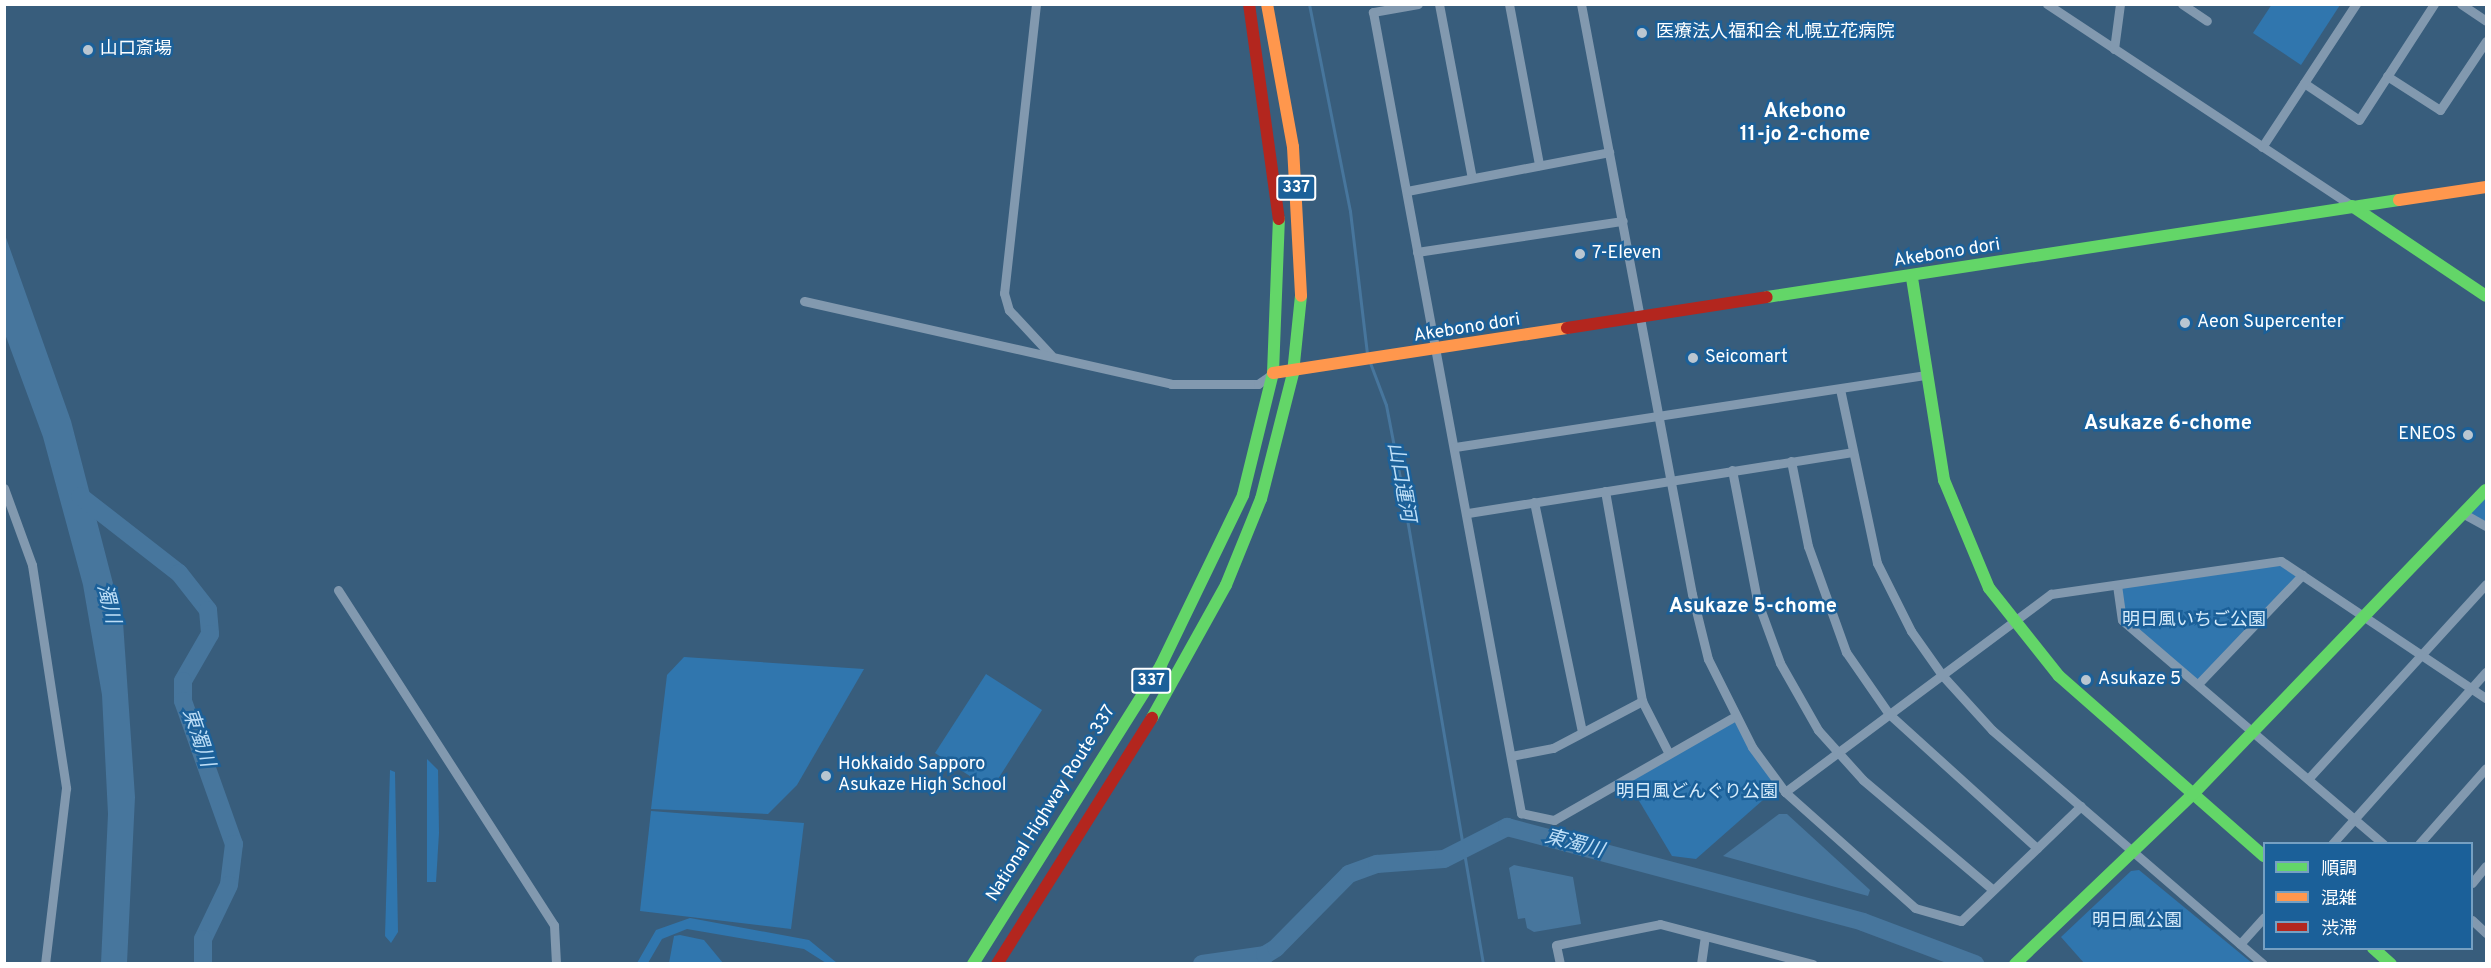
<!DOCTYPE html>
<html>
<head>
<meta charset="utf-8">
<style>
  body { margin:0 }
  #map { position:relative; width:2491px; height:968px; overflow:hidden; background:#385d7c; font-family:Overpass,"Noto Sans JP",sans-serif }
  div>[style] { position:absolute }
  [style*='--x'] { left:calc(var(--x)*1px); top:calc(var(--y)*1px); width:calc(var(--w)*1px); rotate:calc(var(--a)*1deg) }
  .green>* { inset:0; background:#3076ae }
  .water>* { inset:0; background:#47769d }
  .stream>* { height:3px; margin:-1.5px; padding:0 1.5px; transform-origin:1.5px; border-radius:1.5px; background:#47769d }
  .river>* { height:18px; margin:-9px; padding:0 9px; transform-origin:9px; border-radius:9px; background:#47769d }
  .street>* { height:9px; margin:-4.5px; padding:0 4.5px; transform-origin:4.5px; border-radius:4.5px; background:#8299af }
  .fast>* { height:12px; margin:-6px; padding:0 6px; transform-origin:6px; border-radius:6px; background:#63d668 }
  .slow>* { height:12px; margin:-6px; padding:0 6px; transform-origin:6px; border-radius:6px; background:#ff974d }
  .jam>* { height:12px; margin:-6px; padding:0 6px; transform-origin:6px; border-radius:6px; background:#b3261e }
  .dots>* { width:16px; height:16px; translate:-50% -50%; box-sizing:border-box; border:3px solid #1b6099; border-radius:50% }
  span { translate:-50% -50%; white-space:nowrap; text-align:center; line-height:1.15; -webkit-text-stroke:5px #1b6099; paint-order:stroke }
  .shield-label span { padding:2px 4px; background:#1b6099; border:2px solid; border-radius:4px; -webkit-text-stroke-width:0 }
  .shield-label { font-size:16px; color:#fff; font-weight:700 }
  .poi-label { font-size:18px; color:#fff }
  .left { translate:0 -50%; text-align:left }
  .right { translate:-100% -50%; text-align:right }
  .street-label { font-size:18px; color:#fff }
  .park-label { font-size:18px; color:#d7ecfb }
  .neighbourhood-label { font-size:20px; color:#fff; font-weight:700 }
  .water-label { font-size:20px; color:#bddef7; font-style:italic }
  .frame { position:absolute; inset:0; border:6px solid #fff; pointer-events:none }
  .legend { position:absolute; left:2263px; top:842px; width:210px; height:108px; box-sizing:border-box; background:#1b6099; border:2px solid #76a0c2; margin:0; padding:8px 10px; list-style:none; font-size:18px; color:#fff }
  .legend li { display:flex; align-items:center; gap:12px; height:30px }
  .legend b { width:30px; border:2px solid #76a0c2 }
</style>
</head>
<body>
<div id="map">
  <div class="green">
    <div style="clip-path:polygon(2272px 4px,2340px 4px,2340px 5px,2301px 65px,2253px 33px)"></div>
    <div style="clip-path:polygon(2486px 490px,2486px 526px,2464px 514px)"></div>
    <div style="clip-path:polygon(2281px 561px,2302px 575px,2198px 684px,2122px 620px,2117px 585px)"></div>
    <div style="clip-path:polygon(684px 657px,864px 669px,797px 785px,768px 814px,651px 809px,667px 675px)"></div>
    <div style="clip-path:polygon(986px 674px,1042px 710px,991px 790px,935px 753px)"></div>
    <div style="clip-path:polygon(1734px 717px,1780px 785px,1696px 859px,1672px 856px,1626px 779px)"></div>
    <div style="clip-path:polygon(427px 759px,438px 770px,439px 833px,436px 882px,427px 882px)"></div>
    <div style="clip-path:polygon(390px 770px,395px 772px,398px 932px,391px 943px,385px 936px)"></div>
    <div style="clip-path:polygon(651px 811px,804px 823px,791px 929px,640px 911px)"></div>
    <div style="clip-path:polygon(2139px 870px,2252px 963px,2084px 963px,2061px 937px,2131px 871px)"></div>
    <div style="clip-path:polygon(690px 918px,809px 940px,837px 963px,826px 963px,804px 949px,687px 929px,662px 939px,648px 963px,637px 963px,656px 930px)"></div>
    <div style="clip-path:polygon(680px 935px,704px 940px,723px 963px,669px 963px,674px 936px)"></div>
  </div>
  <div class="water">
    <div style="clip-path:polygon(4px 232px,71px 421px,123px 622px,135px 797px,127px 963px,101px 963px,108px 814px,102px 695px,83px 585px,43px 437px,5px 334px)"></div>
    <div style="clip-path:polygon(1779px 814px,1787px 814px,1870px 890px,1868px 896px,1723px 856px)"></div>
    <div style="clip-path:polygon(1514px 865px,1573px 877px,1581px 924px,1534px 932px,1527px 928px,1525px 918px,1518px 919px,1509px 868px)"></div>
  </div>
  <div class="stream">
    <div style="--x:1309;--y:4;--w:211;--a:78.8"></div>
    <div style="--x:1350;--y:211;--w:144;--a:83.2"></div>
    <div style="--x:1369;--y:360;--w:48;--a:69.3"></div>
    <div style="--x:1386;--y:405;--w:74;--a:79.1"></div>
    <div style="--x:1400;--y:478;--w:493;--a:80.3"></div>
  </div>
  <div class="river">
    <div style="--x:80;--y:496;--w:125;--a:37.9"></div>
    <div style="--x:179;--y:573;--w:47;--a:51.9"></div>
    <div style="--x:208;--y:610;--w:24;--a:85"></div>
    <div style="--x:210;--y:634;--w:54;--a:119.9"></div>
    <div style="--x:183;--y:681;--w:20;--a:90"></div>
    <div style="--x:183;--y:701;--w:152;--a:70.4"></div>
    <div style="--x:234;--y:844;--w:41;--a:97"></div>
    <div style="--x:229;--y:885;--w:60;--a:115.7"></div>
    <div style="--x:203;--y:939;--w:25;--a:90"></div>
    <div style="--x:1202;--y:964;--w:64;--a:-8.1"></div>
    <div style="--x:1265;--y:955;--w:13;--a:-32"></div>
    <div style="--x:1276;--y:948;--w:104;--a:-45.4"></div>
    <div style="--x:1349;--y:874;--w:30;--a:-20"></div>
    <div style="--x:1377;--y:864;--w:67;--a:-4.3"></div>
    <div style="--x:1444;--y:859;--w:71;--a:-26.9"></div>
    <div style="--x:1507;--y:827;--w:368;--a:14.9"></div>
    <div style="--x:1863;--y:922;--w:120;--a:20.6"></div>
  </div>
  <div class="street">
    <div style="--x:1036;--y:4;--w:291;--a:96.3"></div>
    <div style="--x:1004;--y:293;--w:18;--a:74"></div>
    <div style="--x:1009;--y:310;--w:62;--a:47"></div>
    <div style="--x:1418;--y:4;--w:46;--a:169.9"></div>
    <div style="--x:1373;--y:12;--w:815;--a:79.53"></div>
    <div style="--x:1521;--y:813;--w:34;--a:12"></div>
    <div style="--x:1554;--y:820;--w:207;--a:-29.8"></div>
    <div style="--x:1439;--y:4;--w:177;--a:79.3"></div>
    <div style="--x:1509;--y:4;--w:164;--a:79.4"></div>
    <div style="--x:1581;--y:4;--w:600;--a:79.35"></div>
    <div style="--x:1692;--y:594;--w:67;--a:76.2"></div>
    <div style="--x:1708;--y:659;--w:98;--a:63.4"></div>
    <div style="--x:1752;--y:747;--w:56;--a:53.7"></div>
    <div style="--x:1785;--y:792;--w:174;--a:41.7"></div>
    <div style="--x:1915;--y:908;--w:48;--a:15.8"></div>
    <div style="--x:1961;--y:921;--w:166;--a:-43.8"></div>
    <div style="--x:2047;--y:4;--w:366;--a:33.5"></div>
    <div style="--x:2182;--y:4;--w:30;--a:34"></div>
    <div style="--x:2461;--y:4;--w:30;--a:34"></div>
    <div style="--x:2114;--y:49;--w:45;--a:-82.4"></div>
    <div style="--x:2387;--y:76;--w:63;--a:32.7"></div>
    <div style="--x:2440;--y:110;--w:83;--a:-56.3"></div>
    <div style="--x:2304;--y:83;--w:66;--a:33.9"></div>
    <div style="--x:2359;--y:120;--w:138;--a:-57.1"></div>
    <div style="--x:2262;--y:147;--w:171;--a:-56.7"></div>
    <div style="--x:1407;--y:191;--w:206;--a:-10.9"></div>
    <div style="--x:1417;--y:252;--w:208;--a:-8.6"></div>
    <div style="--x:804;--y:301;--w:376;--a:12.7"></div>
    <div style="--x:1171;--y:384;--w:87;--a:0"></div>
    <div style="--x:1258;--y:384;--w:16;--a:-35"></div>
    <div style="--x:1840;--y:389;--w:178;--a:78"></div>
    <div style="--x:1877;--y:563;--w:76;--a:63.4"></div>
    <div style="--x:1911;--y:631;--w:54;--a:54.8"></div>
    <div style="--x:1942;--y:675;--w:74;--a:47.7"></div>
    <div style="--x:1992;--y:730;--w:358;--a:40.8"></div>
    <div style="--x:1455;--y:447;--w:475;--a:-8.7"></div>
    <div style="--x:1791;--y:461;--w:87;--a:78.7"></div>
    <div style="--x:1808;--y:546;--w:113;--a:70.3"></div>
    <div style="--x:1846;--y:652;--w:75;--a:55.3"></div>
    <div style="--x:1889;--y:714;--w:200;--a:42.2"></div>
    <div style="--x:1732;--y:470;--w:132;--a:79.1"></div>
    <div style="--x:1757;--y:600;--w:67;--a:69.9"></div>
    <div style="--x:1780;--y:663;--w:77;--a:60.4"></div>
    <div style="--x:1818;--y:730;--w:67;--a:48"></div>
    <div style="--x:1863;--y:780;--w:170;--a:40.2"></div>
    <div style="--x:4;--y:488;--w:82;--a:70"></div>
    <div style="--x:32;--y:565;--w:226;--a:81.3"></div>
    <div style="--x:66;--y:788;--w:177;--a:96.8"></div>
    <div style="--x:1605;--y:491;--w:213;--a:80"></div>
    <div style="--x:1642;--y:701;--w:59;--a:63"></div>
    <div style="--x:1534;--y:502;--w:235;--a:78.2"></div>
    <div style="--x:1468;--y:513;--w:389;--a:-9"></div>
    <div style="--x:2464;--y:514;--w:25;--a:29"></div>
    <div style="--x:2117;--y:585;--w:35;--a:82"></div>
    <div style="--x:2122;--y:620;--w:344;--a:40.6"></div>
    <div style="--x:338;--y:590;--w:399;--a:57.2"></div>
    <div style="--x:554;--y:925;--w:39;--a:87"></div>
    <div style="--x:2198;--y:684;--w:151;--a:-46.3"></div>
    <div style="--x:1511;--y:756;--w:43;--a:-10.8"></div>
    <div style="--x:1553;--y:748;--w:101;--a:-27.8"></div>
    <div style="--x:2308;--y:779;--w:264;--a:-47.6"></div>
    <div style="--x:1785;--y:792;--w:332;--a:-36.7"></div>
    <div style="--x:2051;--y:594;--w:232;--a:-8.2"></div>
    <div style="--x:2281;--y:561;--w:247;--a:33.8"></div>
    <div style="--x:2332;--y:844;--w:231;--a:-48.2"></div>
    <div style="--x:2419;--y:844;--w:101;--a:-48.6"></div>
    <div style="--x:2472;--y:883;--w:22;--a:-51"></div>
    <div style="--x:2472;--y:920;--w:19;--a:43"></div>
    <div style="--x:2240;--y:944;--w:36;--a:-48"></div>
    <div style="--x:1560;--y:964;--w:19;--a:-102"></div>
    <div style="--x:1556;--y:945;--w:106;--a:-11.4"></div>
    <div style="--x:1660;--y:924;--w:158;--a:14.7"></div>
    <div style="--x:1701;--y:964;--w:28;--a:-82"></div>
  </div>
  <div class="fast">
    <div style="--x:2352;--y:206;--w:161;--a:33.9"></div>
    <div style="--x:1912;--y:278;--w:205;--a:81"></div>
    <div style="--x:1944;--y:480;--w:117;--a:67.4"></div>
    <div style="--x:1989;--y:588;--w:112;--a:51.5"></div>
    <div style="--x:2059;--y:676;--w:273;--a:41.3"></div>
    <div style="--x:1767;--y:297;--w:639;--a:-8.73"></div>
    <div style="--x:1152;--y:718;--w:152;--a:-60.9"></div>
    <div style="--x:1226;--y:585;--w:93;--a:-67.9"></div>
    <div style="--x:1261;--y:499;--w:130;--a:-75.7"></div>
    <div style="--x:1293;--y:373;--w:77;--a:-84.1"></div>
    <div style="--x:2373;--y:948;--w:24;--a:42"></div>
    <div style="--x:973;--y:964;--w:353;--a:-57.8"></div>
    <div style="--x:1161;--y:665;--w:189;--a:-64.2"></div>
    <div style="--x:1243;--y:495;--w:126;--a:-76.2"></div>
    <div style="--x:1273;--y:373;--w:154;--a:-87.8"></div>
    <div style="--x:2015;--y:964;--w:246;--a:-43.7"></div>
    <div style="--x:2193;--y:794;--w:422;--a:-46.1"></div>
  </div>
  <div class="slow">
    <div style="--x:1267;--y:4;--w:145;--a:79.7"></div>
    <div style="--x:1293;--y:147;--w:149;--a:86.9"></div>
    <div style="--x:2399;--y:200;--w:88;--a:-8.5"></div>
    <div style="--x:1273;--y:373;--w:297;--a:-8.7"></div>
  </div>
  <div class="jam">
    <div style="--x:1249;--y:4;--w:217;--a:82.1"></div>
    <div style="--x:1567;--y:328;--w:202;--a:-8.8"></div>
    <div style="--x:997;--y:964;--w:291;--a:-57.8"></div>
  </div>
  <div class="dots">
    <div style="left:1642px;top:33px;background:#b9c6d1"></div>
    <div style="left:88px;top:50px;background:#b9c6d1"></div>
    <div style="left:1580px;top:254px;background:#b9c6d1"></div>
    <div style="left:2185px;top:323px;background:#b9c6d1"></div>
    <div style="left:1693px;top:358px;background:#b9c6d1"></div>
    <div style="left:2468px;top:435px;background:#b9c6d1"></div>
    <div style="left:2086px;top:680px;background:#b9c6d1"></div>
    <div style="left:826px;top:776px;background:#b9c6d1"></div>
  </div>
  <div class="shield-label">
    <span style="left:1296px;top:188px">337</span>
    <span style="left:1151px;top:681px">337</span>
  </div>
  <div class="poi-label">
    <span class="left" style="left:1656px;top:33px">医療法人福和会 札幌立花病院</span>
    <span class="left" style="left:100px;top:50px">山口斎場</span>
    <span class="left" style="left:1592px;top:254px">7-Eleven</span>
    <span class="left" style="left:2197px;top:323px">Aeon Supercenter</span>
    <span class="left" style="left:1705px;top:358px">Seicomart</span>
    <span class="right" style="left:2456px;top:435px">ENEOS</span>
    <span class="left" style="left:2098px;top:680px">Asukaze 5</span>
    <span class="left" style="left:838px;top:776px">Hokkaido Sapporo<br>Asukaze High School</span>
  </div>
  <div class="street-label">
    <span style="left:1947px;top:254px;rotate:-9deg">Akebono dori</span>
    <span style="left:1467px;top:329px;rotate:-9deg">Akebono dori</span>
    <span style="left:1052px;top:804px;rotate:-58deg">National Highway Route 337</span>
  </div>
  <div class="park-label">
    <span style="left:2194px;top:621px">明日風いちご公園</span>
    <span style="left:1697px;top:793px">明日風どんぐり公園</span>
    <span style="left:2137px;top:922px">明日風公園</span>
  </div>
  <div class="neighbourhood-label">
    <span style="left:1805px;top:124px">Akebono<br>11-jo 2-chome</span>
    <span style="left:2168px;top:424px">Asukaze 6-chome</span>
    <span style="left:1753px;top:607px">Asukaze 5-chome</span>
  </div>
  <div class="water-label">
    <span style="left:1400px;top:482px;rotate:80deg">山口運河</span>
    <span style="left:107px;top:604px;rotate:76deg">濁川</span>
    <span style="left:197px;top:738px;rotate:71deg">東濁川</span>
    <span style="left:1574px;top:845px;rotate:15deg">東濁川</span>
  </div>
  <div class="frame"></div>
  <ul class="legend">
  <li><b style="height:8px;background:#63d668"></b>順調</li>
  <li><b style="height:8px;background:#ff974d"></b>混雑</li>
  <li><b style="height:8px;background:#b3261e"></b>渋滞</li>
  </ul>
</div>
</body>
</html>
